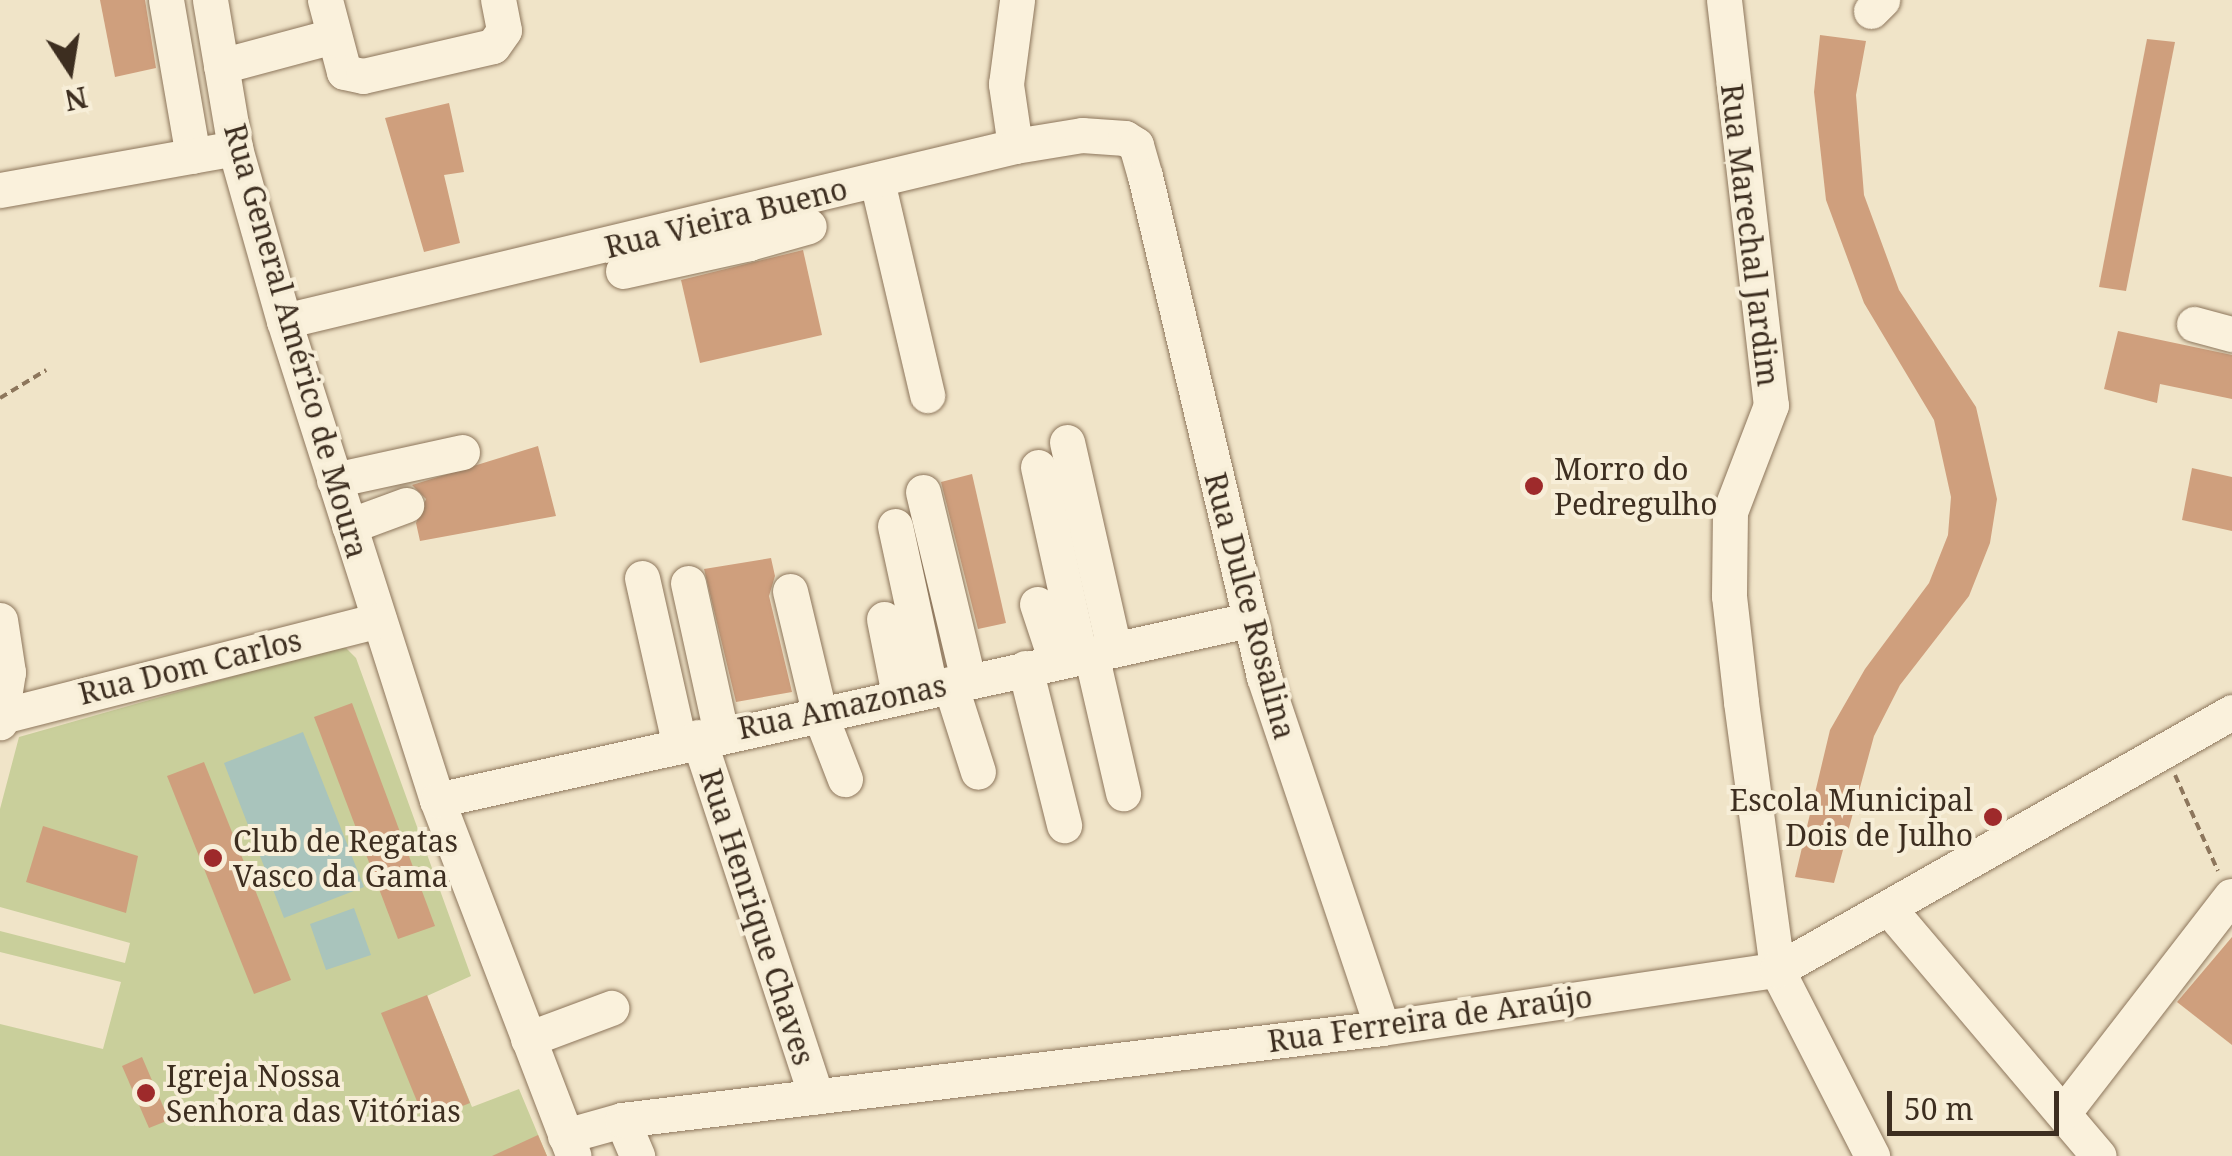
<!DOCTYPE html>
<html>
<head>
<meta charset="utf-8">
<style>
  body { margin:0 }
  #map { position:relative; width:2232px; height:1156px; overflow:hidden; background:#f0e4c8; font-family:"Noto Serif",serif }
  div>[style] { position:absolute }
  [style*='--x'] { left:calc(var(--x)*1px); top:calc(var(--y)*1px); width:calc(var(--w)*1px); rotate:calc(var(--a)*1deg) }
  .green>* { inset:0; background:#c9cf9b }
  .water>* { inset:0; background:#a9c4bc }
  .building>* { inset:0; background:#cf9f7d }
  .path>* { height:4px; margin-top:-2px; transform-origin:0; background:repeating-linear-gradient(90deg,#8d765c 0 8px,transparent 0 13px) }
  .roads { filter:drop-shadow(0 0 2px #8d765c) drop-shadow(0 0 2px #8d765c) }
  .minor>* { height:35px; margin:-17.5px; padding:0 17.5px; transform-origin:17.5px; border-radius:17.5px; background:#faf1dc }
  .dots>* { width:28px; height:28px; translate:-50% -50%; box-sizing:border-box; border:5px solid #f7eed8; border-radius:50% }
  span { translate:-50% -50%; white-space:nowrap; text-align:center; line-height:1.15; -webkit-text-stroke:8px #f7eed8; paint-order:stroke }
  .street-label { font-size:30px; color:#3d2e20 }
  .poi-label { font-size:30px; color:#3d2e20 }
  .left { translate:0 -50%; text-align:left }
  .right { translate:-100% -50%; text-align:right }
  .north { position:absolute; left:20px; top:20px; width:100px; height:100px; -webkit-text-stroke:8px #f7eed8; paint-order:stroke; rotate:168deg; font-size:28px; font-weight:700; line-height:40px; text-align:center; color:#3d2e20 }
  .north::after { content:''; display:block; margin:auto; width:35px; height:45px; background:#3d2e20; clip-path:polygon(50% 0,100% 100%,50% 72%,0 100%) }
  .scale { position:absolute; left:1887px; top:1091px; width:172px; height:45px; box-sizing:border-box; border:5px solid #3d2e20; border-top:0; padding-left:12px; font-size:30px; line-height:35px; white-space:nowrap; color:#3d2e20; -webkit-text-stroke:8px #f7eed8; paint-order:stroke }
</style>
</head>
<body>
<div id="map">
  <div class="green">
    <div style="clip-path:polygon(333px 648px,346px 648px,356px 658px,471px 976px,427px 996px,472px 1107px,519px 1089px,547px 1156px,0 1156px,0 1024px,103px 1049px,121px 982px,0 952px,0 931px,125px 963px,130px 943px,0 907px,0 809px,19px 737px)"></div>
  </div>
  <div class="water">
    <div style="clip-path:polygon(303px 732px,364px 887px,284px 918px,224px 763px)"></div>
    <div style="clip-path:polygon(354px 908px,371px 955px,326px 970px,310px 924px)"></div>
  </div>
  <div class="building">
    <div style="clip-path:polygon(100px 0,145px 0,156px 68px,115px 77px)"></div>
    <div style="clip-path:polygon(1820px 35px,1866px 41px,1856px 95px,1864px 195px,1899px 290px,1976px 407px,1997px 499px,1990px 543px,1969px 596px,1900px 685px,1874px 736px,1834px 883px,1795px 877px,1830px 730px,1865px 669px,1929px 583px,1948px 535px,1951px 497px,1934px 420px,1864px 303px,1826px 200px,1814px 92px)"></div>
    <div style="clip-path:polygon(2147px 39px,2175px 42px,2126px 291px,2099px 287px)"></div>
    <div style="clip-path:polygon(449px 103px,464px 172px,444px 175px,460px 243px,424px 252px,385px 118px)"></div>
    <div style="clip-path:polygon(803px 250px,822px 335px,700px 363px,681px 280px)"></div>
    <div style="clip-path:polygon(2118px 331px,2232px 355px,2232px 399px,2160px 384px,2157px 403px,2104px 389px)"></div>
    <div style="clip-path:polygon(538px 446px,556px 516px,420px 541px,416px 523px,426px 499px,412px 485px)"></div>
    <div style="clip-path:polygon(2192px 468px,2232px 477px,2232px 531px,2182px 520px)"></div>
    <div style="clip-path:polygon(972px 474px,1006px 623px,978px 629px,941px 482px)"></div>
    <div style="clip-path:polygon(771px 558px,775px 576px,769px 596px,792px 692px,736px 702px,704px 569px)"></div>
    <div style="clip-path:polygon(352px 703px,435px 926px,398px 939px,314px 717px)"></div>
    <div style="clip-path:polygon(204px 762px,291px 980px,254px 994px,167px 776px)"></div>
    <div style="clip-path:polygon(43px 826px,138px 856px,126px 913px,26px 882px)"></div>
    <div style="clip-path:polygon(2232px 937px,2232px 1045px,2177px 1002px)"></div>
    <div style="clip-path:polygon(427px 995px,470px 1103px,425px 1121px,381px 1013px)"></div>
    <div style="clip-path:polygon(142px 1057px,169px 1120px,149px 1128px,122px 1066px)"></div>
    <div style="clip-path:polygon(538px 1135px,547px 1156px,492px 1156px)"></div>
  </div>
  <div class="path">
    <div style="--x:0;--y:398;--w:54;--a:-31.3"></div>
    <div style="--x:2175;--y:775;--w:105;--a:65.9"></div>
  </div>
  <div class="roads">
    <div class="minor">
      <div style="--x:166;--y:0;--w:158;--a:80.2"></div>
      <div style="--x:210;--y:0;--w:150;--a:80.4"></div>
      <div style="--x:235;--y:148;--w:180;--a:74.2"></div>
      <div style="--x:284;--y:321;--w:503;--a:72.29"></div>
      <div style="--x:437;--y:800;--w:381;--a:69"></div>
      <div style="--x:325;--y:0;--w:74;--a:75.2"></div>
      <div style="--x:344;--y:72;--w:19;--a:12"></div>
      <div style="--x:363;--y:76;--w:133;--a:-13"></div>
      <div style="--x:493;--y:46;--w:19;--a:-55"></div>
      <div style="--x:504;--y:30;--w:31;--a:-101"></div>
      <div style="--x:1724;--y:0;--w:408;--a:83.4"></div>
      <div style="--x:1771;--y:405;--w:115;--a:111"></div>
      <div style="--x:1730;--y:512;--w:84;--a:90.7"></div>
      <div style="--x:1729;--y:596;--w:107;--a:83.5"></div>
      <div style="--x:1741;--y:702;--w:270;--a:82.3"></div>
      <div style="--x:1777;--y:970;--w:209;--a:62.9"></div>
      <div style="--x:1871;--y:11;--w:16;--a:-45"></div>
      <div style="--x:221;--y:66;--w:116;--a:-15"></div>
      <div style="--x:1015;--y:146;--w:63;--a:-98.3"></div>
      <div style="--x:1006;--y:84;--w:85;--a:-82.5"></div>
      <div style="--x:877;--y:181;--w:220;--a:76.8"></div>
      <div style="--x:0;--y:190;--w:239;--a:-10.1"></div>
      <div style="--x:743;--y:222;--w:22;--a:74"></div>
      <div style="--x:749;--y:243;--w:62;--a:-15.8"></div>
      <div style="--x:623;--y:271;--w:129;--a:-12.5"></div>
      <div style="--x:284;--y:321;--w:752;--a:-13.46"></div>
      <div style="--x:1015;--y:146;--w:68;--a:-9.3"></div>
      <div style="--x:1082;--y:135;--w:43;--a:4"></div>
      <div style="--x:1125;--y:138;--w:13;--a:32"></div>
      <div style="--x:1136;--y:145;--w:32;--a:74"></div>
      <div style="--x:1145;--y:176;--w:515;--a:76.64"></div>
      <div style="--x:1264;--y:677;--w:370;--a:71.4"></div>
      <div style="--x:2194;--y:324;--w:39;--a:15"></div>
      <div style="--x:1067;--y:442;--w:212;--a:77.2"></div>
      <div style="--x:1038;--y:467;--w:194;--a:77.5"></div>
      <div style="--x:334;--y:480;--w:131;--a:-12.3"></div>
      <div style="--x:923;--y:492;--w:193;--a:76.5"></div>
      <div style="--x:349;--y:526;--w:61;--a:-20.2"></div>
      <div style="--x:895;--y:526;--w:166;--a:77.8"></div>
      <div style="--x:642;--y:578;--w:168;--a:77.3"></div>
      <div style="--x:688;--y:583;--w:154;--a:77.6"></div>
      <div style="--x:790;--y:591;--w:124;--a:76.5"></div>
      <div style="--x:819;--y:712;--w:72;--a:68.8"></div>
      <div style="--x:1037;--y:604;--w:60;--a:71.6"></div>
      <div style="--x:884;--y:619;--w:77;--a:78.8"></div>
      <div style="--x:0;--y:620;--w:53;--a:81.3"></div>
      <div style="--x:8;--y:672;--w:51;--a:99.1"></div>
      <div style="--x:1091;--y:654;--w:143;--a:77"></div>
      <div style="--x:1025;--y:668;--w:162;--a:76"></div>
      <div style="--x:950;--y:684;--w:92;--a:72.3"></div>
      <div style="--x:2;--y:716;--w:389;--a:-14.3"></div>
      <div style="--x:698;--y:737;--w:378;--a:71.8"></div>
      <div style="--x:437;--y:800;--w:831;--a:-12.51"></div>
      <div style="--x:1891;--y:911;--w:321;--a:49.7"></div>
      <div style="--x:528;--y:1039;--w:89;--a:-20.5"></div>
      <div style="--x:2064;--y:1112;--w:273;--a:-52.3"></div>
      <div style="--x:622;--y:1120;--w:39;--a:67"></div>
      <div style="--x:565;--y:1136;--w:59;--a:-15.7"></div>
      <div style="--x:622;--y:1120;--w:766;--a:-6.9"></div>
      <div style="--x:1382;--y:1028;--w:399;--a:-8.4"></div>
      <div style="--x:1777;--y:970;--w:523;--a:-29.55"></div>
    </div>
  </div>
  <div class="dots">
    <div style="left:1534px;top:486px;background:#9e2a2b"></div>
    <div style="left:1993px;top:817px;background:#9e2a2b"></div>
    <div style="left:213px;top:858px;background:#9e2a2b"></div>
    <div style="left:146px;top:1093px;background:#9e2a2b"></div>
  </div>
  <div class="street-label">
    <span style="left:726px;top:218px;rotate:-14deg">Rua Vieira Bueno</span>
    <span style="left:1750px;top:235px;rotate:83deg">Rua Marechal Jardim</span>
    <span style="left:296px;top:341px;rotate:74deg">Rua General Américo de Moura</span>
    <span style="left:1250px;top:606px;rotate:75deg">Rua Dulce Rosalina</span>
    <span style="left:190px;top:667px;rotate:-14deg">Rua Dom Carlos</span>
    <span style="left:842px;top:707px;rotate:-12deg">Rua Amazonas</span>
    <span style="left:757px;top:917px;rotate:72deg">Rua Henrique Chaves</span>
    <span style="left:1430px;top:1019px;rotate:-8deg">Rua Ferreira de Araújo</span>
  </div>
  <div class="poi-label">
    <span class="left" style="left:1554px;top:486px">Morro do<br>Pedregulho</span>
    <span class="right" style="left:1973px;top:817px">Escola Municipal<br>Dois de Julho</span>
    <span class="left" style="left:233px;top:858px">Club de Regatas<br>Vasco da Gama</span>
    <span class="left" style="left:166px;top:1093px">Igreja Nossa<br>Senhora das Vitórias</span>
  </div>
  <div class="north">N</div>
  <div class="scale">50 m</div>
</div>
</body>
</html>
